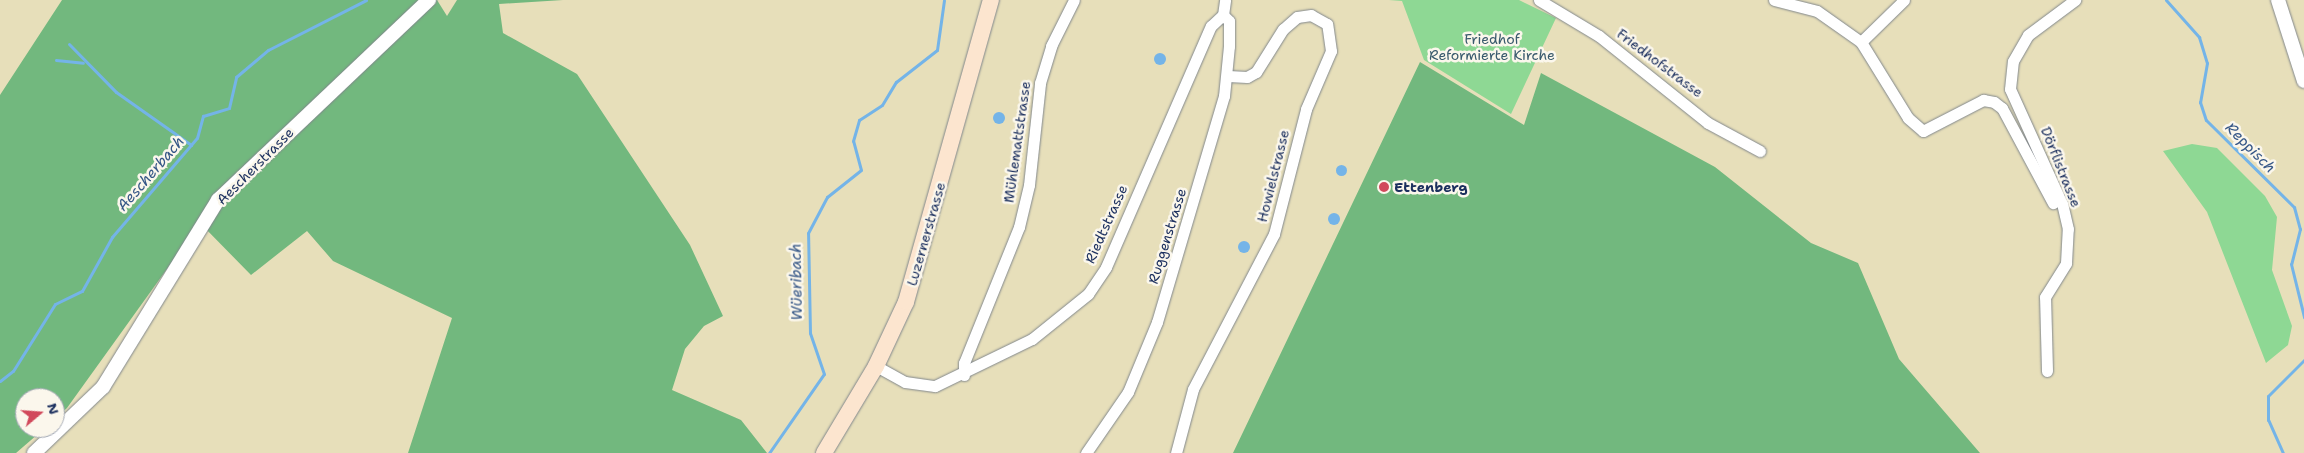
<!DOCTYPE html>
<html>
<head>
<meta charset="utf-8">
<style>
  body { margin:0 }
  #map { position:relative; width:2304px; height:453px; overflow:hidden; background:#e7dfba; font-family:"Shantell Sans",sans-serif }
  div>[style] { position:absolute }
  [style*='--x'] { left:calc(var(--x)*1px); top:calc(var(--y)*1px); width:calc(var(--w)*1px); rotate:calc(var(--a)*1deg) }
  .green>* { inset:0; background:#8ed894 }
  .forest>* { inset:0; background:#72b87e }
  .water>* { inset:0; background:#74b4e8 }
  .round { border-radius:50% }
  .stream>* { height:3px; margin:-1.5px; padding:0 1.5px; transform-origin:1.5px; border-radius:1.5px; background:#74b4e8 }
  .roads { filter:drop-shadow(0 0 1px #81878c) drop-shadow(0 0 1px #81878c) }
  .minor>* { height:11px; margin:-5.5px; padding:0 5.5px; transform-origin:5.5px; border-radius:5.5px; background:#fff }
  .tertiary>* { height:14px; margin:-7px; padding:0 7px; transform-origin:7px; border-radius:7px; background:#fff }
  .secondary>* { height:16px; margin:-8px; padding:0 8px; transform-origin:8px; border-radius:8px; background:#fce5cf }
  .dots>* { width:14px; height:14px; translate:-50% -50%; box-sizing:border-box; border:2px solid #fbf7ec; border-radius:50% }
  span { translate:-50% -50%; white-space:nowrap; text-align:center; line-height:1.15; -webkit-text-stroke:5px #fbf7ec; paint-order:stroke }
  .park-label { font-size:14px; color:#38596c }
  .street-label { font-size:14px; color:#1b2f5e }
  .poi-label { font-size:14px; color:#1b2f5e; font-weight:700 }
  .left { translate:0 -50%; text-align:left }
  .water-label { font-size:15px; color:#365787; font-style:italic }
  .north { position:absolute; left:15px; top:388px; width:50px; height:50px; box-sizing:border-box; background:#fbf7ec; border:1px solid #a1a7b3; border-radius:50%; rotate:72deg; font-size:14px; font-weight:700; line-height:20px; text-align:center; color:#1b2f5e }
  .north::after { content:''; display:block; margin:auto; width:18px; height:22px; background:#d1495b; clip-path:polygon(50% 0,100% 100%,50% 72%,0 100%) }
</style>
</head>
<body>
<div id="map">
  <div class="green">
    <div style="clip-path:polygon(1389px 0,1519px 0,1556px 18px,1511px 114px,1424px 60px,1402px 1px)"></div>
    <div style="clip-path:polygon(2192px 144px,2217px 148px,2265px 196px,2277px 217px,2272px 270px,2292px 326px,2288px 345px,2266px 363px,2207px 212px,2163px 151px)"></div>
  </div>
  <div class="forest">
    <div style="clip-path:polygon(62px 0,437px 0,447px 16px,457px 0,563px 0,499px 4px,503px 33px,577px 74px,690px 245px,723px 316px,704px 326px,685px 349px,672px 390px,741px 420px,767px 453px,408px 453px,452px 318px,333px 261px,307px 231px,251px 275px,200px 223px,67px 408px,55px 419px,55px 398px,25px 398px,25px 428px,45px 428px,16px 453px,0 453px,0 95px)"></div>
    <div style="clip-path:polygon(1420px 62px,1524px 125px,1541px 73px,1715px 167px,1811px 243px,1858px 263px,1899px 359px,1980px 453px,1233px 453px)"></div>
  </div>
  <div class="water">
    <div class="round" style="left:1154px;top:53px;width:12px;height:12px"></div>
    <div class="round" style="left:993px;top:112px;width:12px;height:12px"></div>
    <div class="round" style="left:1335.5px;top:164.5px;width:11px;height:11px"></div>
    <div class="round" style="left:1328px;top:213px;width:12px;height:12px"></div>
    <div class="round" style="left:1238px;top:241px;width:12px;height:12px"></div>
  </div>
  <div class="stream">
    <div style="--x:2166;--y:0;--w:50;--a:48.3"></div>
    <div style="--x:2199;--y:37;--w:27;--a:73"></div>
    <div style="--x:2207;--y:63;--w:40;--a:100"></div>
    <div style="--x:2200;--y:102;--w:19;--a:72"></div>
    <div style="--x:2206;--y:120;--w:124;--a:44.7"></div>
    <div style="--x:2294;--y:207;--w:23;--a:75"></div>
    <div style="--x:2300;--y:229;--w:36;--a:104"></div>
    <div style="--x:2291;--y:264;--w:55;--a:76.2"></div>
    <div style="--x:69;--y:44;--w:67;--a:45.6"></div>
    <div style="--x:116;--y:92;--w:92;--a:35.2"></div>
    <div style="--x:56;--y:60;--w:27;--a:6"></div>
    <div style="--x:0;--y:381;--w:16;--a:-38"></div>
    <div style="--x:13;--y:371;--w:79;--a:-57.9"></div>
    <div style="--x:55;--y:304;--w:30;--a:-26"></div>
    <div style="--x:82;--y:291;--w:62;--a:-60.9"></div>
    <div style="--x:112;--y:237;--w:130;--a:-49.4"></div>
    <div style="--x:197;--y:138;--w:23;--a:-75"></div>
    <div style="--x:203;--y:116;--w:27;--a:-17"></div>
    <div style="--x:229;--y:108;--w:32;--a:-77"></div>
    <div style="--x:236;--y:77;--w:42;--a:-40.2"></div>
    <div style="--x:268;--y:50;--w:110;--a:-27"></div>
    <div style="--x:769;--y:453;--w:96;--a:-55.2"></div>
    <div style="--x:824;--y:374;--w:43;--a:-108.9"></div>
    <div style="--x:810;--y:333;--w:100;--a:-91.1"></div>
    <div style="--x:808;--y:233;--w:41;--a:-62.2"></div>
    <div style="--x:827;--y:197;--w:43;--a:-38.5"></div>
    <div style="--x:861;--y:170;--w:30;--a:-105"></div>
    <div style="--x:853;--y:141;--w:22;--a:-74"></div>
    <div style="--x:859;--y:120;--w:27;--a:-33"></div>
    <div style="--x:882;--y:105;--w:27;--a:-59"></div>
    <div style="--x:896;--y:82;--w:52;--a:-38"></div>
    <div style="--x:937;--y:50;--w:50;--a:-82"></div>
    <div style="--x:2283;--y:453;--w:36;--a:-114"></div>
    <div style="--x:2268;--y:420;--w:24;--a:-90"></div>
    <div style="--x:2268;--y:396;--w:51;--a:-45"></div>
  </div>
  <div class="roads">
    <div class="minor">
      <div style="--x:1539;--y:0;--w:70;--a:31"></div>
      <div style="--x:1599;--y:36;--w:139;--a:38.6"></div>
      <div style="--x:1708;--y:123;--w:59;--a:28.3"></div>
      <div style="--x:1774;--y:0;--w:44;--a:14.3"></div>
      <div style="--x:1817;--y:11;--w:54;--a:35.2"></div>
      <div style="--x:1861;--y:42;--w:89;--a:58.3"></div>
      <div style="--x:1908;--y:118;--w:20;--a:41"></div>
      <div style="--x:1923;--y:131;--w:68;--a:-27.3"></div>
      <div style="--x:1983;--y:100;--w:11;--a:10"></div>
      <div style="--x:1994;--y:102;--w:10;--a:37"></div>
      <div style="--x:2002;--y:108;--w:108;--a:61.8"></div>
      <div style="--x:1861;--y:42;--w:60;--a:-44.3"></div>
      <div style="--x:876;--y:366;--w:33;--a:29"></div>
      <div style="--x:905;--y:382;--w:30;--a:8"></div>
      <div style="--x:935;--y:386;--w:108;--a:-25.9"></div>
      <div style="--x:1032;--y:339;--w:72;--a:-38.8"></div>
      <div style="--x:1088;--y:294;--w:32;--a:-56"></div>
      <div style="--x:1106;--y:267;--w:263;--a:-66.5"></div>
      <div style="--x:1211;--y:26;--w:16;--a:-43"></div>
      <div style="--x:1223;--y:15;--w:15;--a:-82"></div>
      <div style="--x:2047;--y:371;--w:74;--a:-91.5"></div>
      <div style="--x:2045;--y:297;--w:40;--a:-58"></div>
      <div style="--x:2066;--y:263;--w:34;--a:-87"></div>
      <div style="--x:2068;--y:229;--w:26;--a:-103"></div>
      <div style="--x:2062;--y:204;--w:126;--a:-114.3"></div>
      <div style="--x:2010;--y:89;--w:28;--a:-84"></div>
      <div style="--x:2013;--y:61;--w:30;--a:-60"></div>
      <div style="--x:2028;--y:35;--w:59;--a:-36.7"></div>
      <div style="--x:964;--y:375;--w:12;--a:-90"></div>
      <div style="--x:964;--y:363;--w:147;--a:-68"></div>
      <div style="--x:1019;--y:227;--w:43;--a:-76.6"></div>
      <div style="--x:1029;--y:185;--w:103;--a:-83.8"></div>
      <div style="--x:1040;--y:83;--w:39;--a:-73"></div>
      <div style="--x:1051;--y:46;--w:51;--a:-63.4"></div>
      <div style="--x:1086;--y:453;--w:74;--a:-55.5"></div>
      <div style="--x:1128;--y:392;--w:76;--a:-67.5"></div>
      <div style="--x:1157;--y:322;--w:236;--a:-73.5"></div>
      <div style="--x:1224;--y:96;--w:50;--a:-84.3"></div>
      <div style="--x:1229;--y:46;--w:25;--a:-90"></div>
      <div style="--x:1229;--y:21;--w:8;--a:-135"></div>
      <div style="--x:1176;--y:453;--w:66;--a:-75.1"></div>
      <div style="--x:1193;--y:389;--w:175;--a:-62.4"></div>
      <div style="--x:1274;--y:234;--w:129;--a:-75.6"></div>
      <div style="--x:1306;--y:109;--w:63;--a:-66.7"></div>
      <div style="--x:1331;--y:51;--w:27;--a:-98"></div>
      <div style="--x:1327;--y:24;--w:18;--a:-151"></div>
      <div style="--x:1311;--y:15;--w:14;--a:172"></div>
      <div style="--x:1297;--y:17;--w:18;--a:139"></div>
      <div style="--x:1283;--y:29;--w:51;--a:122.1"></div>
      <div style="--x:1256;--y:72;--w:10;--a:151"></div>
      <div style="--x:1247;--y:77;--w:19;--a:-177"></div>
    </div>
    <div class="tertiary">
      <div style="--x:2278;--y:0;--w:85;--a:72.2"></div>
      <div style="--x:34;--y:453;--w:95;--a:-43.7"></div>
      <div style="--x:103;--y:387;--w:220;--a:-58.4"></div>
      <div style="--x:218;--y:200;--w:291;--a:-43.5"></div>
    </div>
    <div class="secondary">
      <div style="--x:824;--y:453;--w:101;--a:-59.1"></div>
      <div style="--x:876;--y:366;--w:71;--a:-64.9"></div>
      <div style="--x:906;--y:302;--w:314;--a:-74.3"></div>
    </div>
  </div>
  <div class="dots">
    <div style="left:1384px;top:187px;background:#d1495b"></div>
  </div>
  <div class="park-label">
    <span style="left:1492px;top:47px">Friedhof<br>Reformierte Kirche</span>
  </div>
  <div class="street-label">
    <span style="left:1660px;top:63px;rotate:37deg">Friedhofstrasse</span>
    <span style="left:1017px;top:142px;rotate:-82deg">Mühlemattstrasse</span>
    <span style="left:255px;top:166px;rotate:-45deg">Aescherstrasse</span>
    <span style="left:2061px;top:167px;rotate:68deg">Dörflistrasse</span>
    <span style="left:1273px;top:176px;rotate:-76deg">Howielstrasse</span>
    <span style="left:1106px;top:224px;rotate:-66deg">Riedtstrasse</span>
    <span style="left:926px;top:234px;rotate:-74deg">Luzernerstrasse</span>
    <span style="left:1167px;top:236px;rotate:-73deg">Ruggenstrasse</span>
  </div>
  <div class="poi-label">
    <span class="left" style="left:1394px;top:187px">Ettenberg</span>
  </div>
  <div class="water-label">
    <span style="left:2250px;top:148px;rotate:45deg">Reppisch</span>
    <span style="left:151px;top:174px;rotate:-49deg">Aescherbach</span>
    <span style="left:797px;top:282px;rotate:-91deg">Wüeribach</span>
  </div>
  <div class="north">N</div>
</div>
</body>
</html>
